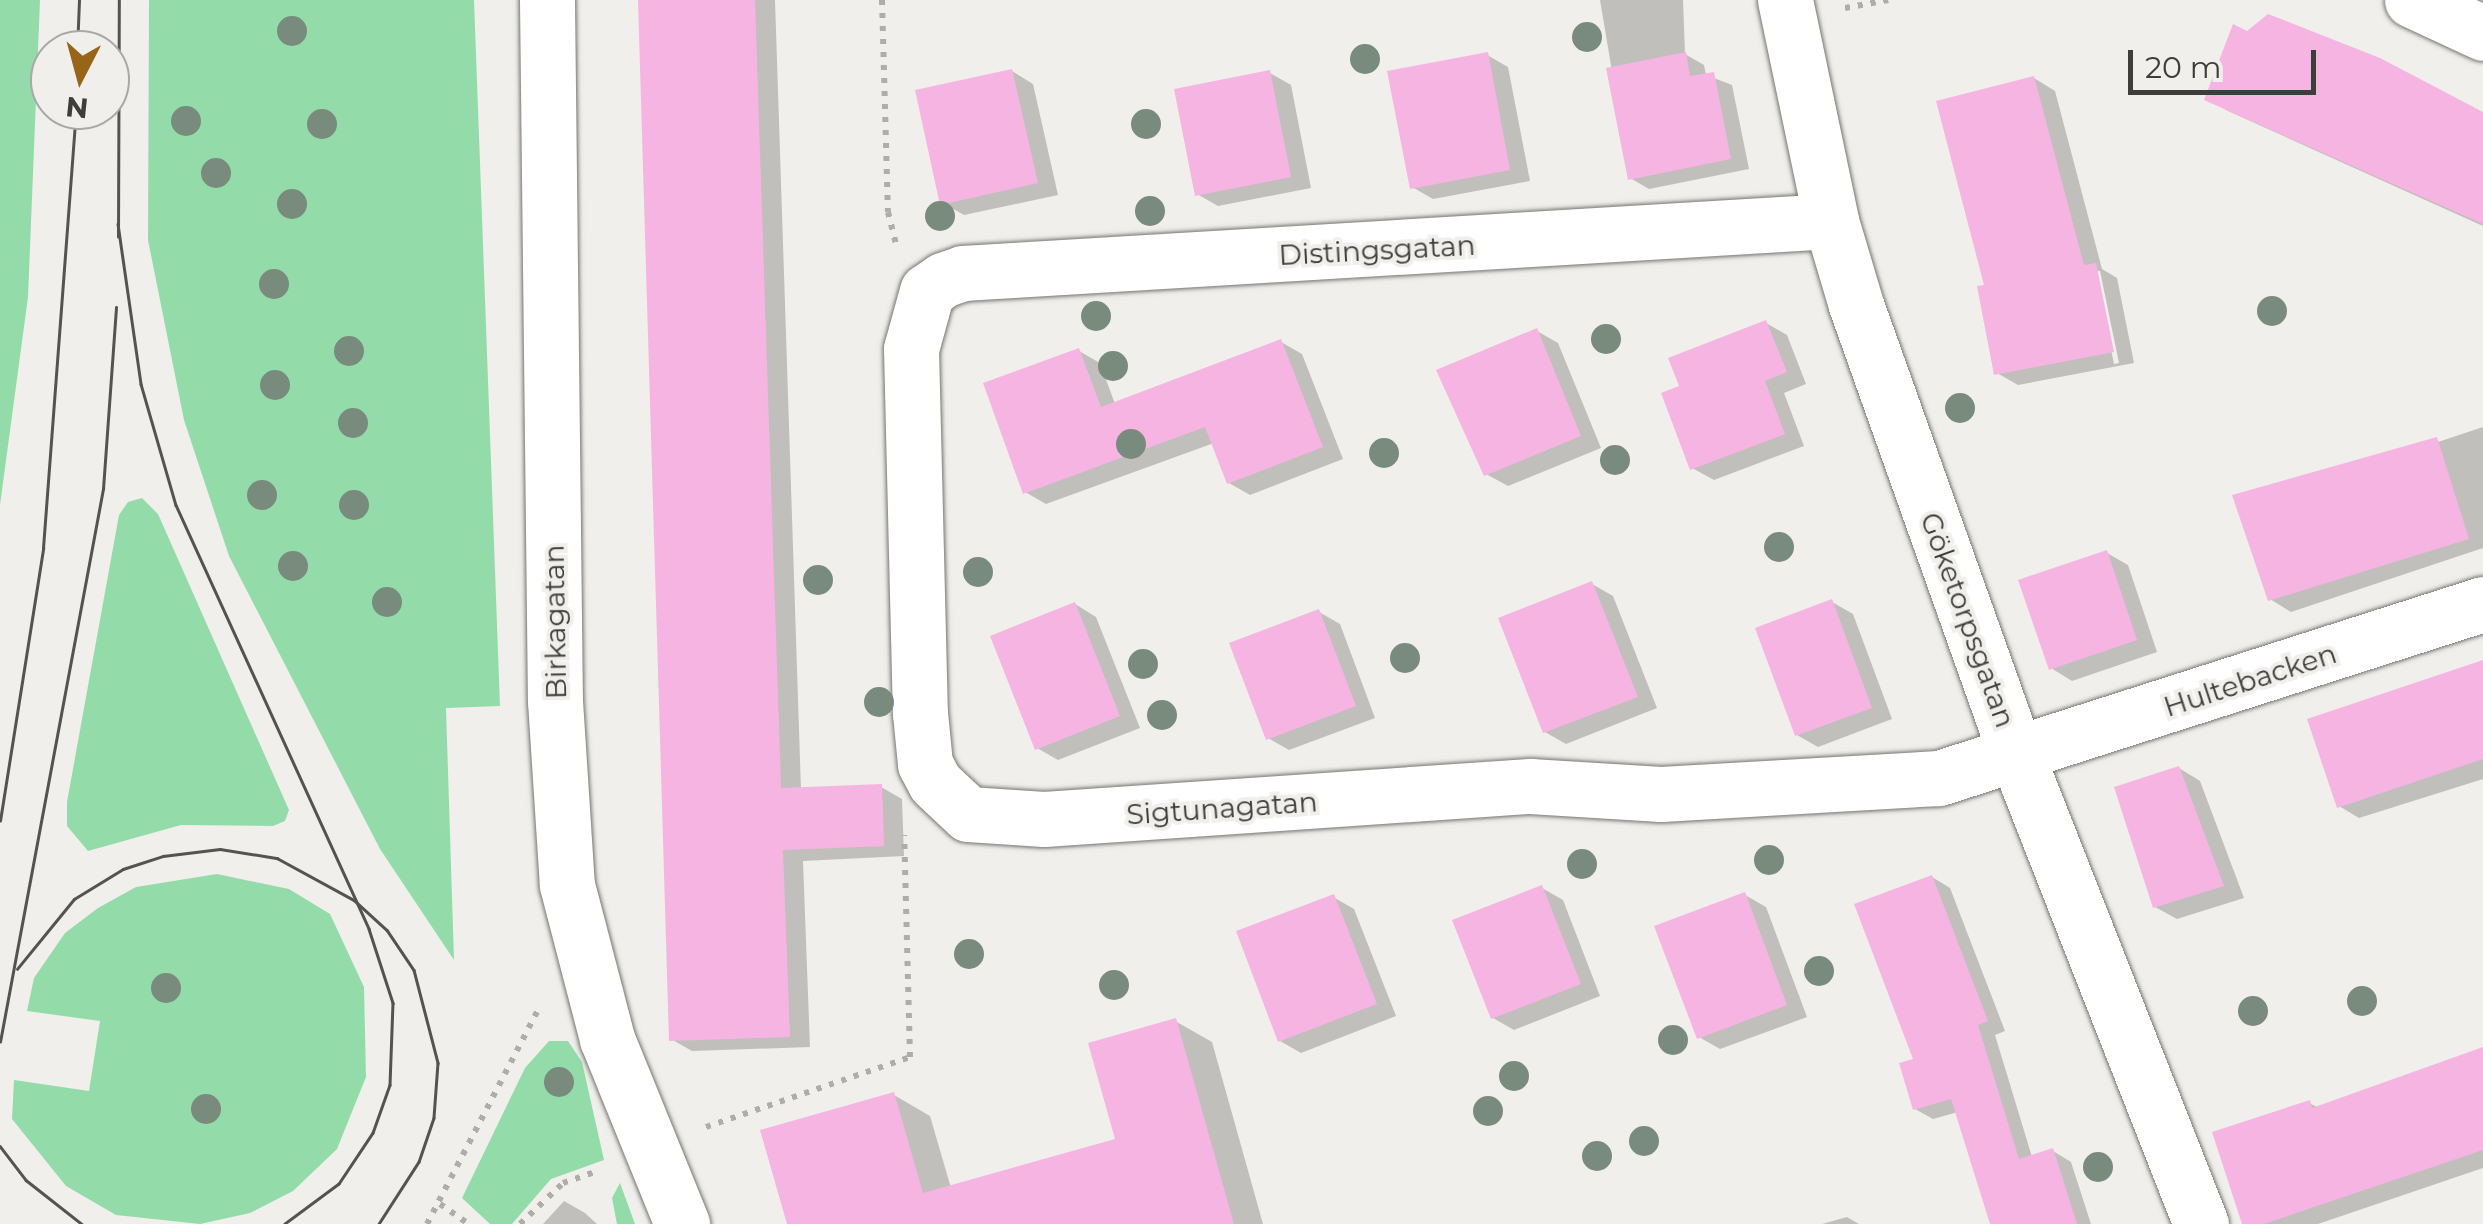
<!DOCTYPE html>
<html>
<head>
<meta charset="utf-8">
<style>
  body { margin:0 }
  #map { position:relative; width:2483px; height:1224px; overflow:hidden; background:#f0efeb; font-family:Montserrat,sans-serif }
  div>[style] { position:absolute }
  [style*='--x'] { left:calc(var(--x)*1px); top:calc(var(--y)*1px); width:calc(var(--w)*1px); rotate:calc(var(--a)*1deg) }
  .green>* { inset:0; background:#93dca9 }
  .shadow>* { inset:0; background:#0003 }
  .building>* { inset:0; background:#f6b4e2 }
  .path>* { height:6px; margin-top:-3px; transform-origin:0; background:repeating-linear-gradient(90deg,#adada9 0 5px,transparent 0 13px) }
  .roads { filter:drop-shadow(0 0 2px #757571) drop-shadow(0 0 2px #757571) }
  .minor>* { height:55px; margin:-27.5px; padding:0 27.5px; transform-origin:27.5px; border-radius:27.5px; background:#fff }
  .tram>* { height:2.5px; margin:-1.25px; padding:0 1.25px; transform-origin:1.25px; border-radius:1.25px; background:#545351 }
  .trees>* { width:30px; height:30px; margin:-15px; border-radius:50%; background:#788b7c }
  span { translate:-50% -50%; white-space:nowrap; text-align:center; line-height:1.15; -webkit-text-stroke:8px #f0efeb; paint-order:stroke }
  .street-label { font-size:28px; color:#3d3d3b }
  .north { position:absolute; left:30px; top:30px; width:100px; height:100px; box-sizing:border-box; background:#f0efeb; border:2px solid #a8a8a5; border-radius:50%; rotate:186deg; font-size:28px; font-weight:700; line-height:40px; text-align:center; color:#3d3d3b }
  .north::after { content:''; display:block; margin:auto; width:35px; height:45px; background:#976418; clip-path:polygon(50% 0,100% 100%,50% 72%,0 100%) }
  .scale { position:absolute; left:2128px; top:50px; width:188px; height:45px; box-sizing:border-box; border:5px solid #3d3d3b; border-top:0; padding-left:12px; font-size:30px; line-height:35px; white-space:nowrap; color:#3d3d3b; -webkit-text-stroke:8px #f0efeb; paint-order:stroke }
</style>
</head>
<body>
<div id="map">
  <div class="green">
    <div style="clip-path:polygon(0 0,40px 0,28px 297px,0 505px)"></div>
    <div style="clip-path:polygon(149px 0,474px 0,500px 706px,446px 708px,454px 960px,380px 849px,229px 556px,184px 420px,148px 240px)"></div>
    <div style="clip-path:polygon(142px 498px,158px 514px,289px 810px,285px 821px,273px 826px,181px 825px,88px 851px,67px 826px,67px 802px,119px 515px,128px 502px)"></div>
    <div style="clip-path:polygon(217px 874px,289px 889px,330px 914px,364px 987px,366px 1077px,337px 1149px,293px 1191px,250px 1213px,200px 1224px,116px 1215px,66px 1186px,12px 1119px,14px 1080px,89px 1091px,100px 1021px,27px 1011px,34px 978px,65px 933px,98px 908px,136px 887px)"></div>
    <div style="clip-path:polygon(549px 1041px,568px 1041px,582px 1062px,604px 1160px,551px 1179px,512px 1224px,490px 1224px,462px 1198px,525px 1068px)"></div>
    <div style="clip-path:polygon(620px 1183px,635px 1224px,617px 1224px,612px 1198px)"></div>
  </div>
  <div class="shadow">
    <div style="clip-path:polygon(641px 0,775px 0,801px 790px,881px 787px,902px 799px,904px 856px,803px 861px,810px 1047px,692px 1051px,671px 1039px)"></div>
    <div style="clip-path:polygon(1600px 0,1683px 0,1685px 54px,1704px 65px,1706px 75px,1732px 85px,1749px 169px,1649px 189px,1630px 178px)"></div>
    <div style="clip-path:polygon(1487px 55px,1508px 67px,1530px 181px,1433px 199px,1412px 187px)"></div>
    <div style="clip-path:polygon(1012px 71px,1033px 84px,1058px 195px,964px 215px,943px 203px)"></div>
    <div style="clip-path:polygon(1270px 73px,1291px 85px,1311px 188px,1218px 206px,1197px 194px)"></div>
    <div style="clip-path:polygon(evenodd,2034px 78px,2055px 91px,2102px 269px,2117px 278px,2134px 363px,2018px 385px,1997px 373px,1987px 287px,2034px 78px,2095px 271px,2100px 271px,2119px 363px,2114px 364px,2095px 271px)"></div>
    <div style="clip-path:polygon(2207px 99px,2483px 115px,2483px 226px,2228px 111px)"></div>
    <div style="clip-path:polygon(1766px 323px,1787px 335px,1806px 384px,1784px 393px,1804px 446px,1714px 480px,1692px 468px,1682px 388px)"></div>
    <div style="clip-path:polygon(1537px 331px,1558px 343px,1601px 448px,1508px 486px,1486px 474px)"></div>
    <div style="clip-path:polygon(1281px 342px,1302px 354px,1343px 459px,1250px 495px,1229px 483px,1214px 443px,1046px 504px,1025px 492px,1079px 351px,1100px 363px,1115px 404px)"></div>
    <div style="clip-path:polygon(2483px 427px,2483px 548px,2291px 612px,2270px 599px,2438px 442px)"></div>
    <div style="clip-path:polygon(2107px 553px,2128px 565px,2157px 652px,2072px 681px,2051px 668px)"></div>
    <div style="clip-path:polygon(1592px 584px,1613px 596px,1657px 708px,1566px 744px,1545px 732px)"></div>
    <div style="clip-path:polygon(1832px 602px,1853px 614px,1892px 719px,1818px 747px,1797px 735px)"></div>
    <div style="clip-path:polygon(1075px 604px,1096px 617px,1140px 728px,1058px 760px,1037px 748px)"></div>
    <div style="clip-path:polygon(1319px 612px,1340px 624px,1375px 718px,1289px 750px,1268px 738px)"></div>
    <div style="clip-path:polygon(2483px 663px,2483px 779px,2359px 818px,2339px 806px)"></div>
    <div style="clip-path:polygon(2179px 768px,2200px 781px,2244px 898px,2177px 919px,2155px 907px)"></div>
    <div style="clip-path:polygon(1932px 877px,1950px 888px,2005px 1031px,1995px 1035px,2032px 1157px,2053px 1151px,2071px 1162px,2091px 1224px,1992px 1224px,1958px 1112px,1933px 1119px,1915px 1109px)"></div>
    <div style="clip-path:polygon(1542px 888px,1563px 900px,1600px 996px,1514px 1030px,1493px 1018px)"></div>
    <div style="clip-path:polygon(1745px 895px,1766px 907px,1807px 1017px,1720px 1049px,1699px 1037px)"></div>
    <div style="clip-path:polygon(1333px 897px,1354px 909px,1396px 1016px,1301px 1053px,1280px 1041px)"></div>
    <div style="clip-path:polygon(1175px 1021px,1212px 1042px,1263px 1224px,789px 1224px,894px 1095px,930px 1116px,951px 1188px,1118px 1141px)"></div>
    <div style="clip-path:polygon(2483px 1051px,2483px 1168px,2318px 1224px,2245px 1224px,2309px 1103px,2319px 1108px)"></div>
    <div style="clip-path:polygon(564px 1201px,585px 1213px,597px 1224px,543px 1224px)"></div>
    <div style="clip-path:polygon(1847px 1217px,1859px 1224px,1822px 1224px)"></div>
  </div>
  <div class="building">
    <div style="clip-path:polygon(638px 0,755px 0,781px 788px,882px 784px,884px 846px,783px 850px,790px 1037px,669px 1041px)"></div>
    <div style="clip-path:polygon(2268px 14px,2380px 58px,2483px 112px,2483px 224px,2204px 100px,2233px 24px,2247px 31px)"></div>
    <div style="clip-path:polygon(1488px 52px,1510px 170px,1410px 189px,1387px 71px)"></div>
    <div style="clip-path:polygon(1686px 52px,1690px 76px,1714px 72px,1731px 159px,1628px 180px,1606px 68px)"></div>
    <div style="clip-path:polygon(1012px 69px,1038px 183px,940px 205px,915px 90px)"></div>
    <div style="clip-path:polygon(1270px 70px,1291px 177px,1195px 196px,1174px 89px)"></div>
    <div style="clip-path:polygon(2034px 76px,2084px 265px,2096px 263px,2114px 352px,1994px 375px,1977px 286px,1984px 285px,1936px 101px)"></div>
    <div style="clip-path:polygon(1766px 320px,1787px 372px,1765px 381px,1785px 434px,1690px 470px,1661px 393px,1679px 386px,1668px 358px)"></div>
    <div style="clip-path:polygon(1537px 328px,1581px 436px,1484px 476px,1436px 370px)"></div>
    <div style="clip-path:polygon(1281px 339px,1323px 447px,1227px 484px,1205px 427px,1023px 494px,983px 383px,1079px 348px,1101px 407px)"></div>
    <div style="clip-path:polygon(2437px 437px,2469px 539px,2268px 601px,2232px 495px)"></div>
    <div style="clip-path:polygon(2107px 550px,2137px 640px,2049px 670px,2018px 580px)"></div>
    <div style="clip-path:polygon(1592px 581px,1638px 697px,1543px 733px,1498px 618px)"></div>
    <div style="clip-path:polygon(1832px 599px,1872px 708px,1795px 736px,1755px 628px)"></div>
    <div style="clip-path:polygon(1075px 602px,1120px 716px,1035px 750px,990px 636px)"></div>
    <div style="clip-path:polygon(1319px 609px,1356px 706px,1266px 740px,1229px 643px)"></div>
    <div style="clip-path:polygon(2483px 660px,2483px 759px,2337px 808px,2307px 719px)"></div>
    <div style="clip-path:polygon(2179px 766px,2224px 886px,2153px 908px,2114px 787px)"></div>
    <div style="clip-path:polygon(1932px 875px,1988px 1021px,1978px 1025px,2019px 1159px,2053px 1148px,2077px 1224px,1990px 1224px,1951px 1099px,1913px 1110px,1899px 1063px,1913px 1059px,1854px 904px)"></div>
    <div style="clip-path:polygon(1542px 885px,1581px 984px,1491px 1019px,1452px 920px)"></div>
    <div style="clip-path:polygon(1745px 892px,1787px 1005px,1697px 1039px,1654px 926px)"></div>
    <div style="clip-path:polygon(1334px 894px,1377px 1004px,1278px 1042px,1236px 931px)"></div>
    <div style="clip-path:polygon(1176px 1018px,1234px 1224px,787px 1224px,760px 1130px,894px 1092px,923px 1193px,1115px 1139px,1088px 1043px)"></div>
    <div style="clip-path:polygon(2483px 1047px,2483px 1150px,2264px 1224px,2242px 1224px,2212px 1132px,2310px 1100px,2312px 1108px)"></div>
  </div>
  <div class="path">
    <div style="--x:882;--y:0;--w:212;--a:88.4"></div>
    <div style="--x:888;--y:212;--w:32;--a:76"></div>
    <div style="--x:1845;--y:8;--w:44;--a:-10.5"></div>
    <div style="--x:706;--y:1127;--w:216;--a:-18.9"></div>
    <div style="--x:910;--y:1057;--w:222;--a:-91.5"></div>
    <div style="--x:440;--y:1204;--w:35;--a:35"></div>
    <div style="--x:427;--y:1224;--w:241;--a:-62.6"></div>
    <div style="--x:520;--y:1224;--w:59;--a:-43.6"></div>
    <div style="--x:563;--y:1183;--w:34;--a:-19"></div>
  </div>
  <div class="roads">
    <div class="minor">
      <div style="--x:547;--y:0;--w:701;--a:89.35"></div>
      <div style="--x:555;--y:701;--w:184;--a:86.3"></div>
      <div style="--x:567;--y:885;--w:159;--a:75.4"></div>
      <div style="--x:607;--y:1039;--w:200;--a:67.9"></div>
      <div style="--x:1785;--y:0;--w:226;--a:78.2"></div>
      <div style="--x:1831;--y:221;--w:88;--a:73.4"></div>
      <div style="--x:1856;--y:305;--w:479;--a:70.4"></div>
      <div style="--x:2017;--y:756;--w:503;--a:68.54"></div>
      <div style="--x:2412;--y:0;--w:78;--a:24.9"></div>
      <div style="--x:1831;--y:221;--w:870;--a:176.57"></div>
      <div style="--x:963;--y:273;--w:21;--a:161"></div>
      <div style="--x:943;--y:280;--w:19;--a:145"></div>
      <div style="--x:927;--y:291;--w:60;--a:105.4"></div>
      <div style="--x:911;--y:349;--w:364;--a:88.6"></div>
      <div style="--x:920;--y:713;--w:51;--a:84.4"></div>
      <div style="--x:925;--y:764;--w:21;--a:62"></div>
      <div style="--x:935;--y:783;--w:45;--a:43.2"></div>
      <div style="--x:968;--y:814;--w:76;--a:3.8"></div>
      <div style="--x:1044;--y:819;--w:487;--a:-3.9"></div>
      <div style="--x:1530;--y:786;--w:131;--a:3.5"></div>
      <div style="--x:1661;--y:794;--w:278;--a:-3.3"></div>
      <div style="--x:1939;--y:778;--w:571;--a:-17.74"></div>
    </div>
  </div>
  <div class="tram">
    <div style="--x:77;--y:50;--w:50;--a:-87.7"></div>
    <div style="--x:118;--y:224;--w:162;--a:81.8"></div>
    <div style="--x:141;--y:384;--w:126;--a:73.9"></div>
    <div style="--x:176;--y:505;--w:466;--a:65.5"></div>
    <div style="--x:369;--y:929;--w:78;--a:72"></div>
    <div style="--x:393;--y:1003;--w:82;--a:92.1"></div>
    <div style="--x:390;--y:1085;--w:51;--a:109.5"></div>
    <div style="--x:373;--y:1133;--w:61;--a:123.7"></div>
    <div style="--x:339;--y:1184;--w:67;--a:143.5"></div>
    <div style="--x:118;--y:237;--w:237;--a:-89.8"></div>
    <div style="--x:0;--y:821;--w:276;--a:-81"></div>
    <div style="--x:43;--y:548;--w:439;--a:-85.7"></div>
    <div style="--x:17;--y:969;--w:90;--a:-50.8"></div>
    <div style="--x:74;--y:899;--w:57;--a:-31.5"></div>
    <div style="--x:123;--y:869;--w:42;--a:-18"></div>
    <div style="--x:163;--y:856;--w:57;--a:-7"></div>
    <div style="--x:220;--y:849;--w:58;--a:9"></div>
    <div style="--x:277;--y:858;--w:88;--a:28.6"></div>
    <div style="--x:354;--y:900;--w:45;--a:42.3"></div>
    <div style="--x:387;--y:930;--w:48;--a:56"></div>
    <div style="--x:414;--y:970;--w:96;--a:75.5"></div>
    <div style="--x:438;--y:1063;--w:55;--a:94.2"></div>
    <div style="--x:434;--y:1118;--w:46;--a:108.8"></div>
    <div style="--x:419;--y:1162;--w:74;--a:122.8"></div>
    <div style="--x:0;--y:1042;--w:563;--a:-79.45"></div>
    <div style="--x:103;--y:489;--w:182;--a:-85.9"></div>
    <div style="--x:0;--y:1146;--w:43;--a:52.6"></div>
    <div style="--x:26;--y:1180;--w:71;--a:38.2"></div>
  </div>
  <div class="trees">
    <div style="left:292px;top:31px"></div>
    <div style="left:1587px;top:37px"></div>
    <div style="left:1365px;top:59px"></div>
    <div style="left:186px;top:121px"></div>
    <div style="left:322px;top:124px"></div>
    <div style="left:1146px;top:124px"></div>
    <div style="left:216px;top:173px"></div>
    <div style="left:292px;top:204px"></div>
    <div style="left:1150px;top:211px"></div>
    <div style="left:940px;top:216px"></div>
    <div style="left:274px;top:284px"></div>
    <div style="left:2272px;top:311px"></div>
    <div style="left:1096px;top:316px"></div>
    <div style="left:1606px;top:339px"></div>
    <div style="left:349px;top:351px"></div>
    <div style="left:1113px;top:366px"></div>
    <div style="left:275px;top:385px"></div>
    <div style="left:1960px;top:408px"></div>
    <div style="left:353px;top:423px"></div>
    <div style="left:1131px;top:444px"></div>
    <div style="left:1384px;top:453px"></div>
    <div style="left:1615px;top:460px"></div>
    <div style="left:262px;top:495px"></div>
    <div style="left:354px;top:505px"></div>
    <div style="left:1779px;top:547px"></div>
    <div style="left:293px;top:566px"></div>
    <div style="left:978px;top:572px"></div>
    <div style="left:818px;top:580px"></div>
    <div style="left:387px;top:602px"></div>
    <div style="left:1405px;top:658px"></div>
    <div style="left:1143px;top:664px"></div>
    <div style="left:879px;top:702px"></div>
    <div style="left:1162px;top:715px"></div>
    <div style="left:1769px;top:860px"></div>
    <div style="left:1582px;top:864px"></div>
    <div style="left:969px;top:954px"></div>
    <div style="left:1819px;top:971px"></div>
    <div style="left:1114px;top:985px"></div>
    <div style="left:166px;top:988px"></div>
    <div style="left:2362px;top:1001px"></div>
    <div style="left:2253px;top:1011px"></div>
    <div style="left:1673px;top:1040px"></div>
    <div style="left:1514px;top:1076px"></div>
    <div style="left:559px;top:1082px"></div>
    <div style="left:206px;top:1109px"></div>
    <div style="left:1488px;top:1111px"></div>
    <div style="left:1644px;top:1141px"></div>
    <div style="left:1597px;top:1156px"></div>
    <div style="left:2098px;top:1167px"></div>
  </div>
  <div class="street-label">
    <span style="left:1377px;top:250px;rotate:-3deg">Distingsgatan</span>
    <span style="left:1968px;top:620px;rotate:70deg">Göketorpsgatan</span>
    <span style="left:555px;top:622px;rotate:-91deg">Birkagatan</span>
    <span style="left:2250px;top:680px;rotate:-18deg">Hultebacken</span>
    <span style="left:1222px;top:808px;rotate:-4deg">Sigtunagatan</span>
  </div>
  <div class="north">N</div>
  <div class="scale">20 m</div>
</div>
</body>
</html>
